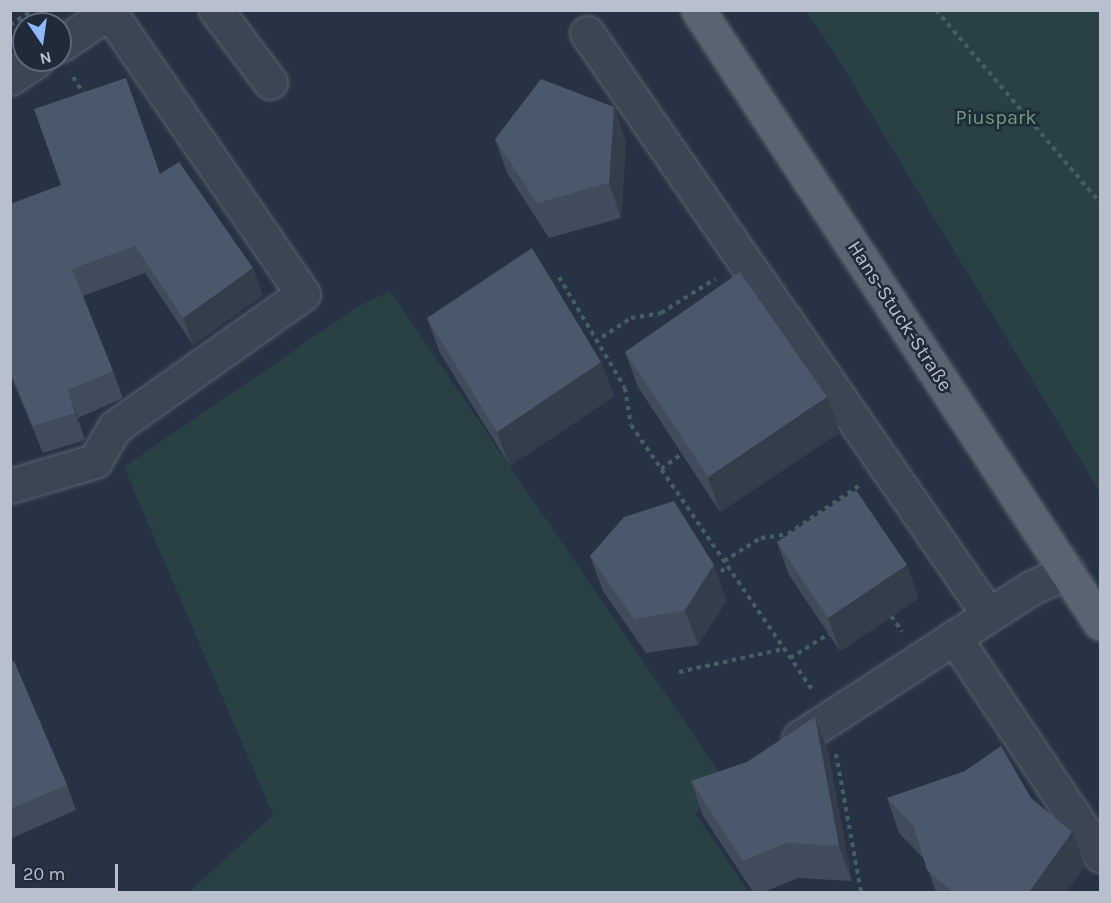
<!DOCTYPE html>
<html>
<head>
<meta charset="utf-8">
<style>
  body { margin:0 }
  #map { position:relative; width:1111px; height:903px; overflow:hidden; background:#273344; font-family:Karla,sans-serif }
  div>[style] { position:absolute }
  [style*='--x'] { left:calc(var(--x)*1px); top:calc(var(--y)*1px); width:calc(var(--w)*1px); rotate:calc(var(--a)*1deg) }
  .green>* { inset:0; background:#294145 }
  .path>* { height:4px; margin-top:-2px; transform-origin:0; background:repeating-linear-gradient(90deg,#475e61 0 4.5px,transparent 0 9px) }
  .roads { filter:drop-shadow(0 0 2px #5a6371) drop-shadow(0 0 2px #5a6371) }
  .minor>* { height:33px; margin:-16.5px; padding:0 16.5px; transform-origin:16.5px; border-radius:16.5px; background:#3b4554 }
  .major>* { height:33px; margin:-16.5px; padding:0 16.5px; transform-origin:16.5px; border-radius:16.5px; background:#596473 }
  .wall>* { inset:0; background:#404b5b }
  .shaded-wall>* { inset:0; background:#343d4a }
  .building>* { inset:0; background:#4b576a }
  span { translate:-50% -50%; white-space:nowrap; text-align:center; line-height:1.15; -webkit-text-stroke:5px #202a39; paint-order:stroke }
  .park-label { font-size:20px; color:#6f9e7b }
  .street-label { font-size:20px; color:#b9c0cd }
  .frame { position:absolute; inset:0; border:12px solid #b9c0cd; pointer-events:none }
  .north { position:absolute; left:12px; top:12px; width:60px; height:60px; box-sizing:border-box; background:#202a39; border:2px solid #5d6674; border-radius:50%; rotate:167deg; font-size:16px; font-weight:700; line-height:24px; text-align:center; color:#b9c0cd }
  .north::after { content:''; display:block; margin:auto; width:21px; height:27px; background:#90b8fb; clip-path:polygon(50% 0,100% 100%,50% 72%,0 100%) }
  .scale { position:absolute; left:12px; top:864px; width:106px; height:27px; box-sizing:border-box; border:3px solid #b9c0cd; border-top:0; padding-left:8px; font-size:18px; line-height:21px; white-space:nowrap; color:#b9c0cd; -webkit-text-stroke:4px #202a39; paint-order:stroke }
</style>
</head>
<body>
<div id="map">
  <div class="green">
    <div style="clip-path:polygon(806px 11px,1100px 11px,1100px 492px,829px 44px)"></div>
    <div style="clip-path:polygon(390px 291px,731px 790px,695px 813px,749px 892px,189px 892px,273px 815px,124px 467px,359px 306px)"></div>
  </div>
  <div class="path">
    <div style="--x:936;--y:10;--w:253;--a:49.6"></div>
    <div style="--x:10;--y:25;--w:27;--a:-33"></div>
    <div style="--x:73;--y:77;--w:20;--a:57"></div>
    <div style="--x:559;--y:277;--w:129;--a:59.3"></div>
    <div style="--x:625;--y:388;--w:37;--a:81"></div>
    <div style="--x:631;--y:425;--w:320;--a:55.6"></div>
    <div style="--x:602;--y:337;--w:35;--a:-33"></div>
    <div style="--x:631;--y:318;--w:30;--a:-9"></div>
    <div style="--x:661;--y:313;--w:64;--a:-32.2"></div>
    <div style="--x:661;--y:469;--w:26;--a:-36"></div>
    <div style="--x:724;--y:561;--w:44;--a:-31.9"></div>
    <div style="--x:761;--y:538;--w:27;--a:-8"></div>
    <div style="--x:788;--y:534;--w:87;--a:-34.2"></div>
    <div style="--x:713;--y:576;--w:17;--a:-31"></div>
    <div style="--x:891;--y:616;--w:19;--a:54"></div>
    <div style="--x:790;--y:658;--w:46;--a:-31.6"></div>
    <div style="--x:679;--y:672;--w:107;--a:-12.4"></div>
    <div style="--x:836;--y:754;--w:140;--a:79.7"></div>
  </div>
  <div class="roads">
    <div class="minor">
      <div style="--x:216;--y:10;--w:90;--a:53.1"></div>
      <div style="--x:587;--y:33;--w:707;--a:55.37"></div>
      <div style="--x:60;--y:45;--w:63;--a:-33.9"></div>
      <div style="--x:10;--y:78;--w:32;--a:-34"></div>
      <div style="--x:10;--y:486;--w:89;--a:-16.4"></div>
      <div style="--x:95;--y:461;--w:39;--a:-60"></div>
      <div style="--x:115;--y:427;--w:230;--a:-35.3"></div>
      <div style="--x:303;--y:294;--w:342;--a:-124.5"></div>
      <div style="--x:954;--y:637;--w:262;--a:56.2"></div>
      <div style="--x:799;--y:738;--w:276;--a:-32.9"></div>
      <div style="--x:1031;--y:588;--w:40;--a:-25"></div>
    </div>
    <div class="major">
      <div style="--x:698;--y:10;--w:733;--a:56.74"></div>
    </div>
  </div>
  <div class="wall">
    <div style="clip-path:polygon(614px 107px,626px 142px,621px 218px,549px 238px,507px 173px,495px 139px)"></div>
    <div style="clip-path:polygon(160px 174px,263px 295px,193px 345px,145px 273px,83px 296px,113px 371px,123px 398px,78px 418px,85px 440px,43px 453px,10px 374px,10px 204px)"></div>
    <div style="clip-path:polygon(427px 318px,601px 362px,614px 396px,510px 466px,440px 353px)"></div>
    <div style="clip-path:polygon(625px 352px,840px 432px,720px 512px,638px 387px)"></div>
    <div style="clip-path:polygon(777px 542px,919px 598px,840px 651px,789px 575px)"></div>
    <div style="clip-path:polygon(590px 556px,727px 600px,698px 645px,646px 653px,603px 591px)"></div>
    <div style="clip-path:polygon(10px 662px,67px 785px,76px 810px,10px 839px)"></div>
    <div style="clip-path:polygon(815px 717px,828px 752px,852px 881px,798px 878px,764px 892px,753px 892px,703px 816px,691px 781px,747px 762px)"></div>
    <div style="clip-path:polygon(887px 798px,1031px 798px,1085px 866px,1066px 892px,936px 892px,924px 859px,899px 833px)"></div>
  </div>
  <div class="shaded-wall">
    <div style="clip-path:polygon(614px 107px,626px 142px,621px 218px,609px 183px)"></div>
    <div style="clip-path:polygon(253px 268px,263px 295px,193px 345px,183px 318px)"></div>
    <div style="clip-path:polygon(601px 362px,614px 396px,510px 466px,497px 432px)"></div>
    <div style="clip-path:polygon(68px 390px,78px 418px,85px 440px,75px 413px)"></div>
    <div style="clip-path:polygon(827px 397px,840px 432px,720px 512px,708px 477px)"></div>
    <div style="clip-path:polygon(714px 565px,727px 600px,698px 645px,685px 610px)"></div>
    <div style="clip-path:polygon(907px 565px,919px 598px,840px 651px,828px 618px)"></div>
    <div style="clip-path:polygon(815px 717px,828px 752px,852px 881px,839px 846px)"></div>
    <div style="clip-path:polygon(1072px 832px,1085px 866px,1066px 892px,1029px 892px)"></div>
  </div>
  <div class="building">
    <div style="clip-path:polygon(126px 78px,160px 174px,179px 162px,253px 268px,183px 318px,135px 246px,72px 269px,113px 371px,68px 390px,75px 413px,33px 426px,10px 371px,10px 204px,61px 185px,34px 109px)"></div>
    <div style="clip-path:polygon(541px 79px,614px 107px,609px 183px,537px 203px,495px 139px)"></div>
    <div style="clip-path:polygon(532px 248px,601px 362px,497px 432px,427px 318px)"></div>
    <div style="clip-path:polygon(740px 272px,827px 397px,708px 477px,625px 352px)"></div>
    <div style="clip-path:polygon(856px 490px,907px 565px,828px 618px,777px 542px)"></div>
    <div style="clip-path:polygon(674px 501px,714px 565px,685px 610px,634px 619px,590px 556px,624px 517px)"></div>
    <div style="clip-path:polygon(14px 661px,67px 785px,10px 809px,10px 662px)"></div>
    <div style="clip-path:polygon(815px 717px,839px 846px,786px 843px,743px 861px,691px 781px,747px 762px)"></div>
    <div style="clip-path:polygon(1001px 746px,1031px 798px,1072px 832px,1029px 892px,953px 892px,927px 870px,914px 827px,887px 798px,965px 771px)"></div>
  </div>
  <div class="park-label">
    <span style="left:996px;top:117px">Piuspark</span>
  </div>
  <div class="street-label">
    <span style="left:900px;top:316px;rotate:57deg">Hans-Stuck-Straße</span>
  </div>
  <div class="frame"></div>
  <div class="north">N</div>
  <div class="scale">20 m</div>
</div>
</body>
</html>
